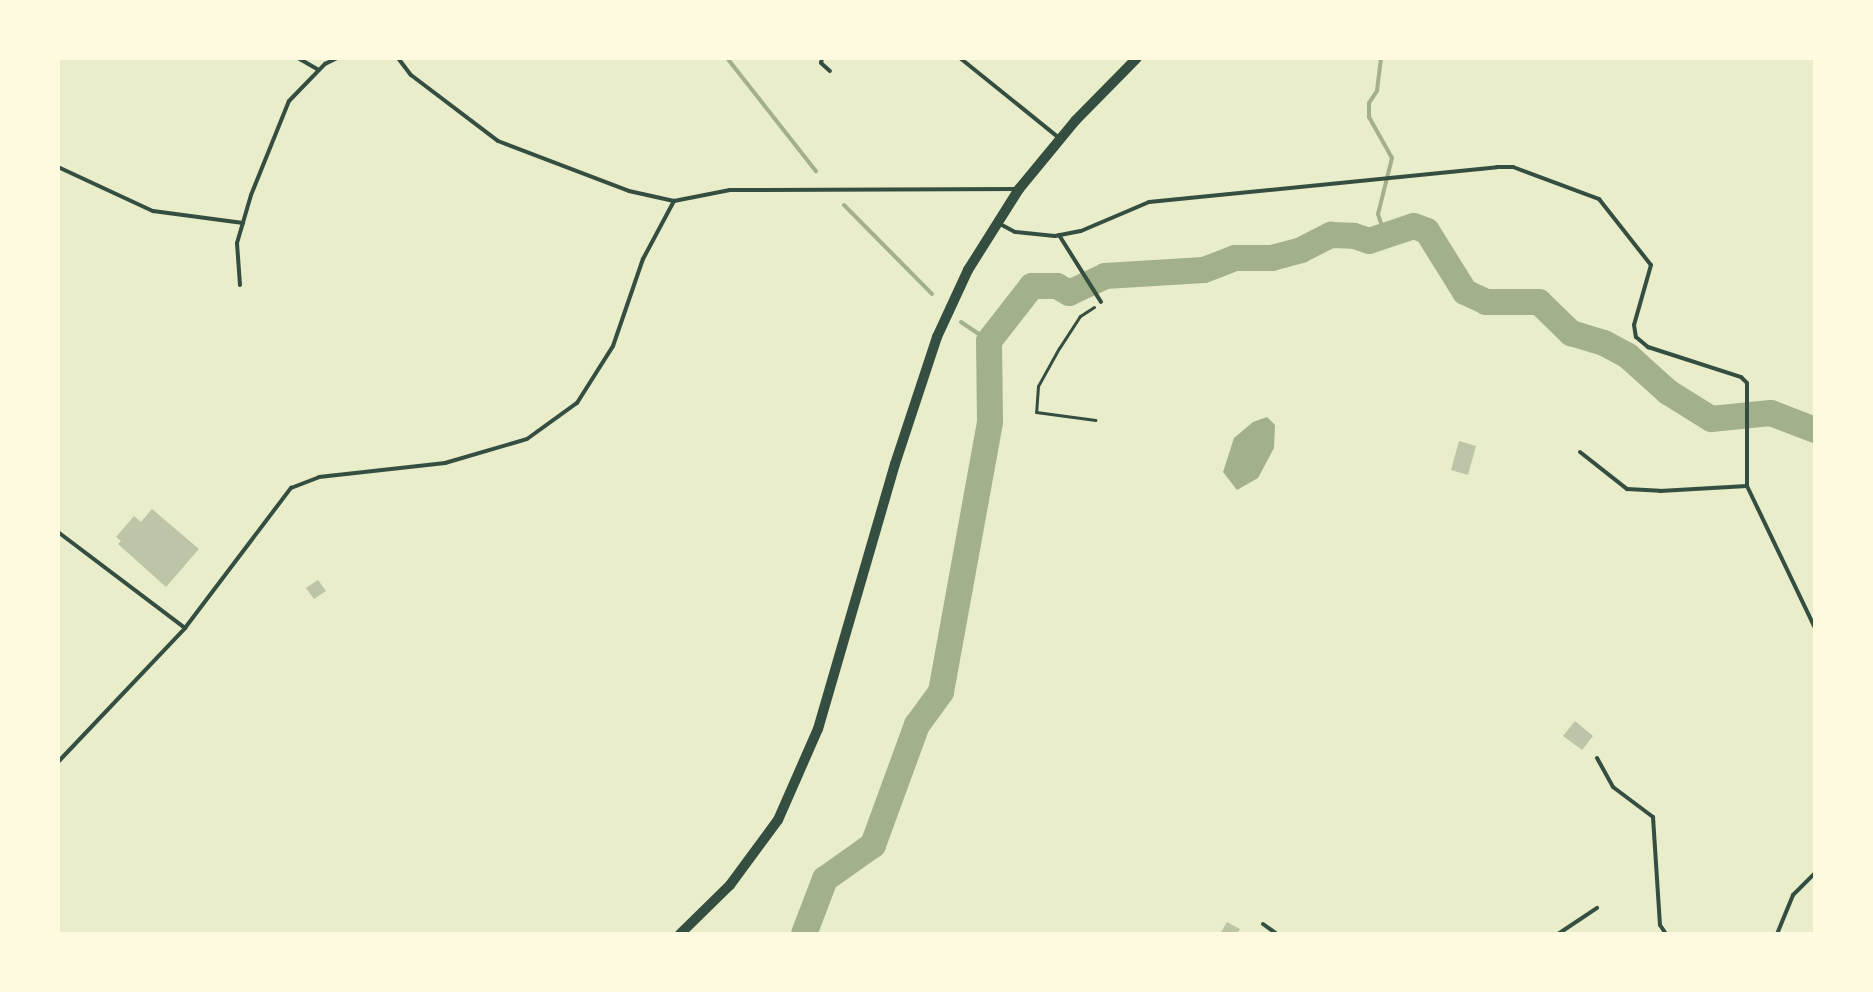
<!DOCTYPE html>
<html>
<head>
<meta charset="utf-8">
<style>
  body { margin:0 }
  #map { position:relative; width:1873px; height:992px; overflow:hidden; background:#e9edc9; font-family:"Noto Serif",serif }
  div>[style] { position:absolute }
  [style*='--x'] { left:calc(var(--x)*1px); top:calc(var(--y)*1px); width:calc(var(--w)*1px); rotate:calc(var(--a)*1deg) }
  .water>* { inset:0; background:#a3b18a }
  .stream>* { height:4px; margin:-2px; padding:0 2px; transform-origin:2px; border-radius:2px; background:#a3b18a }
  .river>* { height:26px; margin:-13px; padding:0 13px; transform-origin:13px; border-radius:13px; background:#a3b18a }
  .building>* { inset:0; background:#bcc5a7 }
  .path>* { height:3px; margin:-1.5px; padding:0 1.5px; transform-origin:1.5px; border-radius:1.5px; background:#344e41 }
  .service>* { height:4px; margin:-2px; padding:0 2px; transform-origin:2px; border-radius:2px; background:#344e41 }
  .tertiary>* { height:10px; margin:-5px; padding:0 5px; transform-origin:5px; border-radius:5px; background:#344e41 }
  span { translate:-50% -50%; white-space:nowrap; text-align:center; line-height:1.15; -webkit-text-stroke:8px #fefae0; paint-order:stroke }
  .frame { position:absolute; inset:0; border:60px solid #fefae0; pointer-events:none }
</style>
</head>
<body>
<div id="map">
  <div class="water">
    <div style="clip-path:polygon(1267px 417px,1275px 425px,1274px 448px,1258px 478px,1237px 490px,1223px 472px,1234px 438px,1253px 422px)"></div>
  </div>
  <div class="stream">
    <div style="--x:727;--y:58;--w:144;--a:51.8"></div>
    <div style="--x:1381;--y:58;--w:33;--a:97"></div>
    <div style="--x:1377;--y:91;--w:14;--a:124"></div>
    <div style="--x:1369;--y:103;--w:14;--a:90"></div>
    <div style="--x:1369;--y:117;--w:47;--a:60.7"></div>
    <div style="--x:1392;--y:158;--w:58;--a:104"></div>
    <div style="--x:1378;--y:214;--w:23;--a:72"></div>
    <div style="--x:844;--y:205;--w:125;--a:45.3"></div>
    <div style="--x:961;--y:322;--w:34;--a:34"></div>
  </div>
  <div class="river">
    <div style="--x:804;--y:934;--w:59;--a:-69.1"></div>
    <div style="--x:825;--y:879;--w:59;--a:-35.3"></div>
    <div style="--x:873;--y:845;--w:128;--a:-69.9"></div>
    <div style="--x:917;--y:725;--w:41;--a:-54"></div>
    <div style="--x:941;--y:692;--w:274;--a:-79.7"></div>
    <div style="--x:990;--y:422;--w:81;--a:-90.7"></div>
    <div style="--x:989;--y:341;--w:70;--a:-52"></div>
    <div style="--x:1032;--y:286;--w:25;--a:0"></div>
    <div style="--x:1057;--y:286;--w:14;--a:30"></div>
    <div style="--x:1069;--y:293;--w:40;--a:-25"></div>
    <div style="--x:1105;--y:276;--w:99;--a:-3.5"></div>
    <div style="--x:1204;--y:270;--w:33;--a:-21"></div>
    <div style="--x:1235;--y:258;--w:37;--a:0"></div>
    <div style="--x:1272;--y:258;--w:30;--a:-15"></div>
    <div style="--x:1301;--y:250;--w:34;--a:-27"></div>
    <div style="--x:1331;--y:235;--w:23;--a:2"></div>
    <div style="--x:1354;--y:236;--w:16;--a:18"></div>
    <div style="--x:1369;--y:241;--w:47;--a:-18.4"></div>
    <div style="--x:1414;--y:226;--w:14;--a:21"></div>
    <div style="--x:1427;--y:231;--w:72;--a:58.1"></div>
    <div style="--x:1465;--y:292;--w:23;--a:25"></div>
    <div style="--x:1486;--y:302;--w:53;--a:0"></div>
    <div style="--x:1539;--y:302;--w:45;--a:44.1"></div>
    <div style="--x:1571;--y:333;--w:34;--a:17"></div>
    <div style="--x:1604;--y:343;--w:27;--a:28"></div>
    <div style="--x:1628;--y:356;--w:54;--a:42"></div>
    <div style="--x:1668;--y:392;--w:51;--a:32.1"></div>
    <div style="--x:1711;--y:419;--w:60;--a:-5.7"></div>
    <div style="--x:1771;--y:413;--w:47;--a:21.1"></div>
  </div>
  <div class="building">
    <div style="clip-path:polygon(1459px 441px,1476px 446px,1468px 475px,1451px 470px)"></div>
    <div style="clip-path:polygon(152px 509px,199px 549px,166px 587px,118px 544px,121px 541px,116px 537px,134px 516px,141px 522px)"></div>
    <div style="clip-path:polygon(318px 580px,326px 591px,314px 599px,306px 588px)"></div>
    <div style="clip-path:polygon(1575px 721px,1593px 736px,1582px 750px,1563px 736px)"></div>
    <div style="clip-path:polygon(1227px 922px,1240px 929px,1237px 934px,1220px 934px)"></div>
  </div>
  <div class="path">
    <div style="--x:1094;--y:307;--w:17;--a:147"></div>
    <div style="--x:1080;--y:316;--w:38;--a:123"></div>
    <div style="--x:1059;--y:348;--w:43;--a:118.9"></div>
    <div style="--x:1038;--y:386;--w:26;--a:94"></div>
    <div style="--x:1036;--y:412;--w:60;--a:7.7"></div>
  </div>
  <div class="service">
    <div style="--x:298;--y:58;--w:24;--a:30"></div>
    <div style="--x:398;--y:58;--w:21;--a:53"></div>
    <div style="--x:411;--y:75;--w:109;--a:37.2"></div>
    <div style="--x:498;--y:141;--w:140;--a:20.9"></div>
    <div style="--x:629;--y:191;--w:46;--a:12.5"></div>
    <div style="--x:674;--y:201;--w:57;--a:-11.1"></div>
    <div style="--x:730;--y:190;--w:288;--a:-0.2"></div>
    <div style="--x:822;--y:58;--w:5;--a:101"></div>
    <div style="--x:821;--y:63;--w:12;--a:42"></div>
    <div style="--x:960;--y:58;--w:126;--a:38.9"></div>
    <div style="--x:58;--y:167;--w:105;--a:24.9"></div>
    <div style="--x:153;--y:211;--w:91;--a:7.6"></div>
    <div style="--x:1000;--y:224;--w:17;--a:28"></div>
    <div style="--x:1015;--y:232;--w:40;--a:5.7"></div>
    <div style="--x:1055;--y:236;--w:26;--a:-11"></div>
    <div style="--x:1081;--y:231;--w:74;--a:-23.1"></div>
    <div style="--x:1149;--y:202;--w:350;--a:-5.7"></div>
    <div style="--x:1497;--y:167;--w:16;--a:0"></div>
    <div style="--x:1513;--y:167;--w:92;--a:20.4"></div>
    <div style="--x:1599;--y:199;--w:84;--a:51.8"></div>
    <div style="--x:1651;--y:265;--w:62;--a:105.8"></div>
    <div style="--x:1634;--y:325;--w:12;--a:81"></div>
    <div style="--x:1636;--y:337;--w:16;--a:40"></div>
    <div style="--x:1648;--y:347;--w:98;--a:17.9"></div>
    <div style="--x:1741;--y:377;--w:8;--a:45"></div>
    <div style="--x:1747;--y:383;--w:103;--a:90"></div>
    <div style="--x:1747;--y:486;--w:157;--a:64.4"></div>
    <div style="--x:1059;--y:235;--w:79;--a:57.9"></div>
    <div style="--x:240;--y:285;--w:42;--a:-94.1"></div>
    <div style="--x:237;--y:243;--w:50;--a:-73.7"></div>
    <div style="--x:251;--y:195;--w:101;--a:-68"></div>
    <div style="--x:289;--y:101;--w:52;--a:-45.8"></div>
    <div style="--x:325;--y:64;--w:13;--a:-27"></div>
    <div style="--x:1580;--y:452;--w:60;--a:38.2"></div>
    <div style="--x:1627;--y:489;--w:33;--a:3"></div>
    <div style="--x:1660;--y:491;--w:87;--a:-3.3"></div>
    <div style="--x:58;--y:532;--w:159;--a:37.1"></div>
    <div style="--x:185;--y:628;--w:176;--a:-52.9"></div>
    <div style="--x:291;--y:488;--w:30;--a:-21"></div>
    <div style="--x:319;--y:477;--w:127;--a:-6.3"></div>
    <div style="--x:445;--y:463;--w:85;--a:-16.3"></div>
    <div style="--x:527;--y:439;--w:62;--a:-35.8"></div>
    <div style="--x:577;--y:403;--w:67;--a:-57.7"></div>
    <div style="--x:613;--y:346;--w:92;--a:-71"></div>
    <div style="--x:643;--y:259;--w:66;--a:-61.9"></div>
    <div style="--x:1597;--y:758;--w:33;--a:61"></div>
    <div style="--x:1613;--y:787;--w:50;--a:36.9"></div>
    <div style="--x:1653;--y:817;--w:108;--a:86.3"></div>
    <div style="--x:1660;--y:925;--w:11;--a:56"></div>
    <div style="--x:58;--y:762;--w:185;--a:-46.5"></div>
    <div style="--x:1263;--y:924;--w:17;--a:36"></div>
    <div style="--x:1558;--y:934;--w:47;--a:-33.7"></div>
    <div style="--x:1777;--y:934;--w:42;--a:-67.7"></div>
    <div style="--x:1793;--y:895;--w:31;--a:-45"></div>
  </div>
  <div class="tertiary">
    <div style="--x:680;--y:934;--w:70;--a:-44.4"></div>
    <div style="--x:730;--y:885;--w:81;--a:-53.6"></div>
    <div style="--x:778;--y:820;--w:99;--a:-66.3"></div>
    <div style="--x:818;--y:729;--w:276;--a:-73.8"></div>
    <div style="--x:895;--y:464;--w:134;--a:-71.7"></div>
    <div style="--x:937;--y:337;--w:74;--a:-65.2"></div>
    <div style="--x:968;--y:270;--w:96;--a:-57.8"></div>
    <div style="--x:1019;--y:189;--w:88;--a:-50.5"></div>
    <div style="--x:1075;--y:121;--w:88;--a:-45.5"></div>
  </div>
  <div class="frame"></div>
</div>
</body>
</html>
